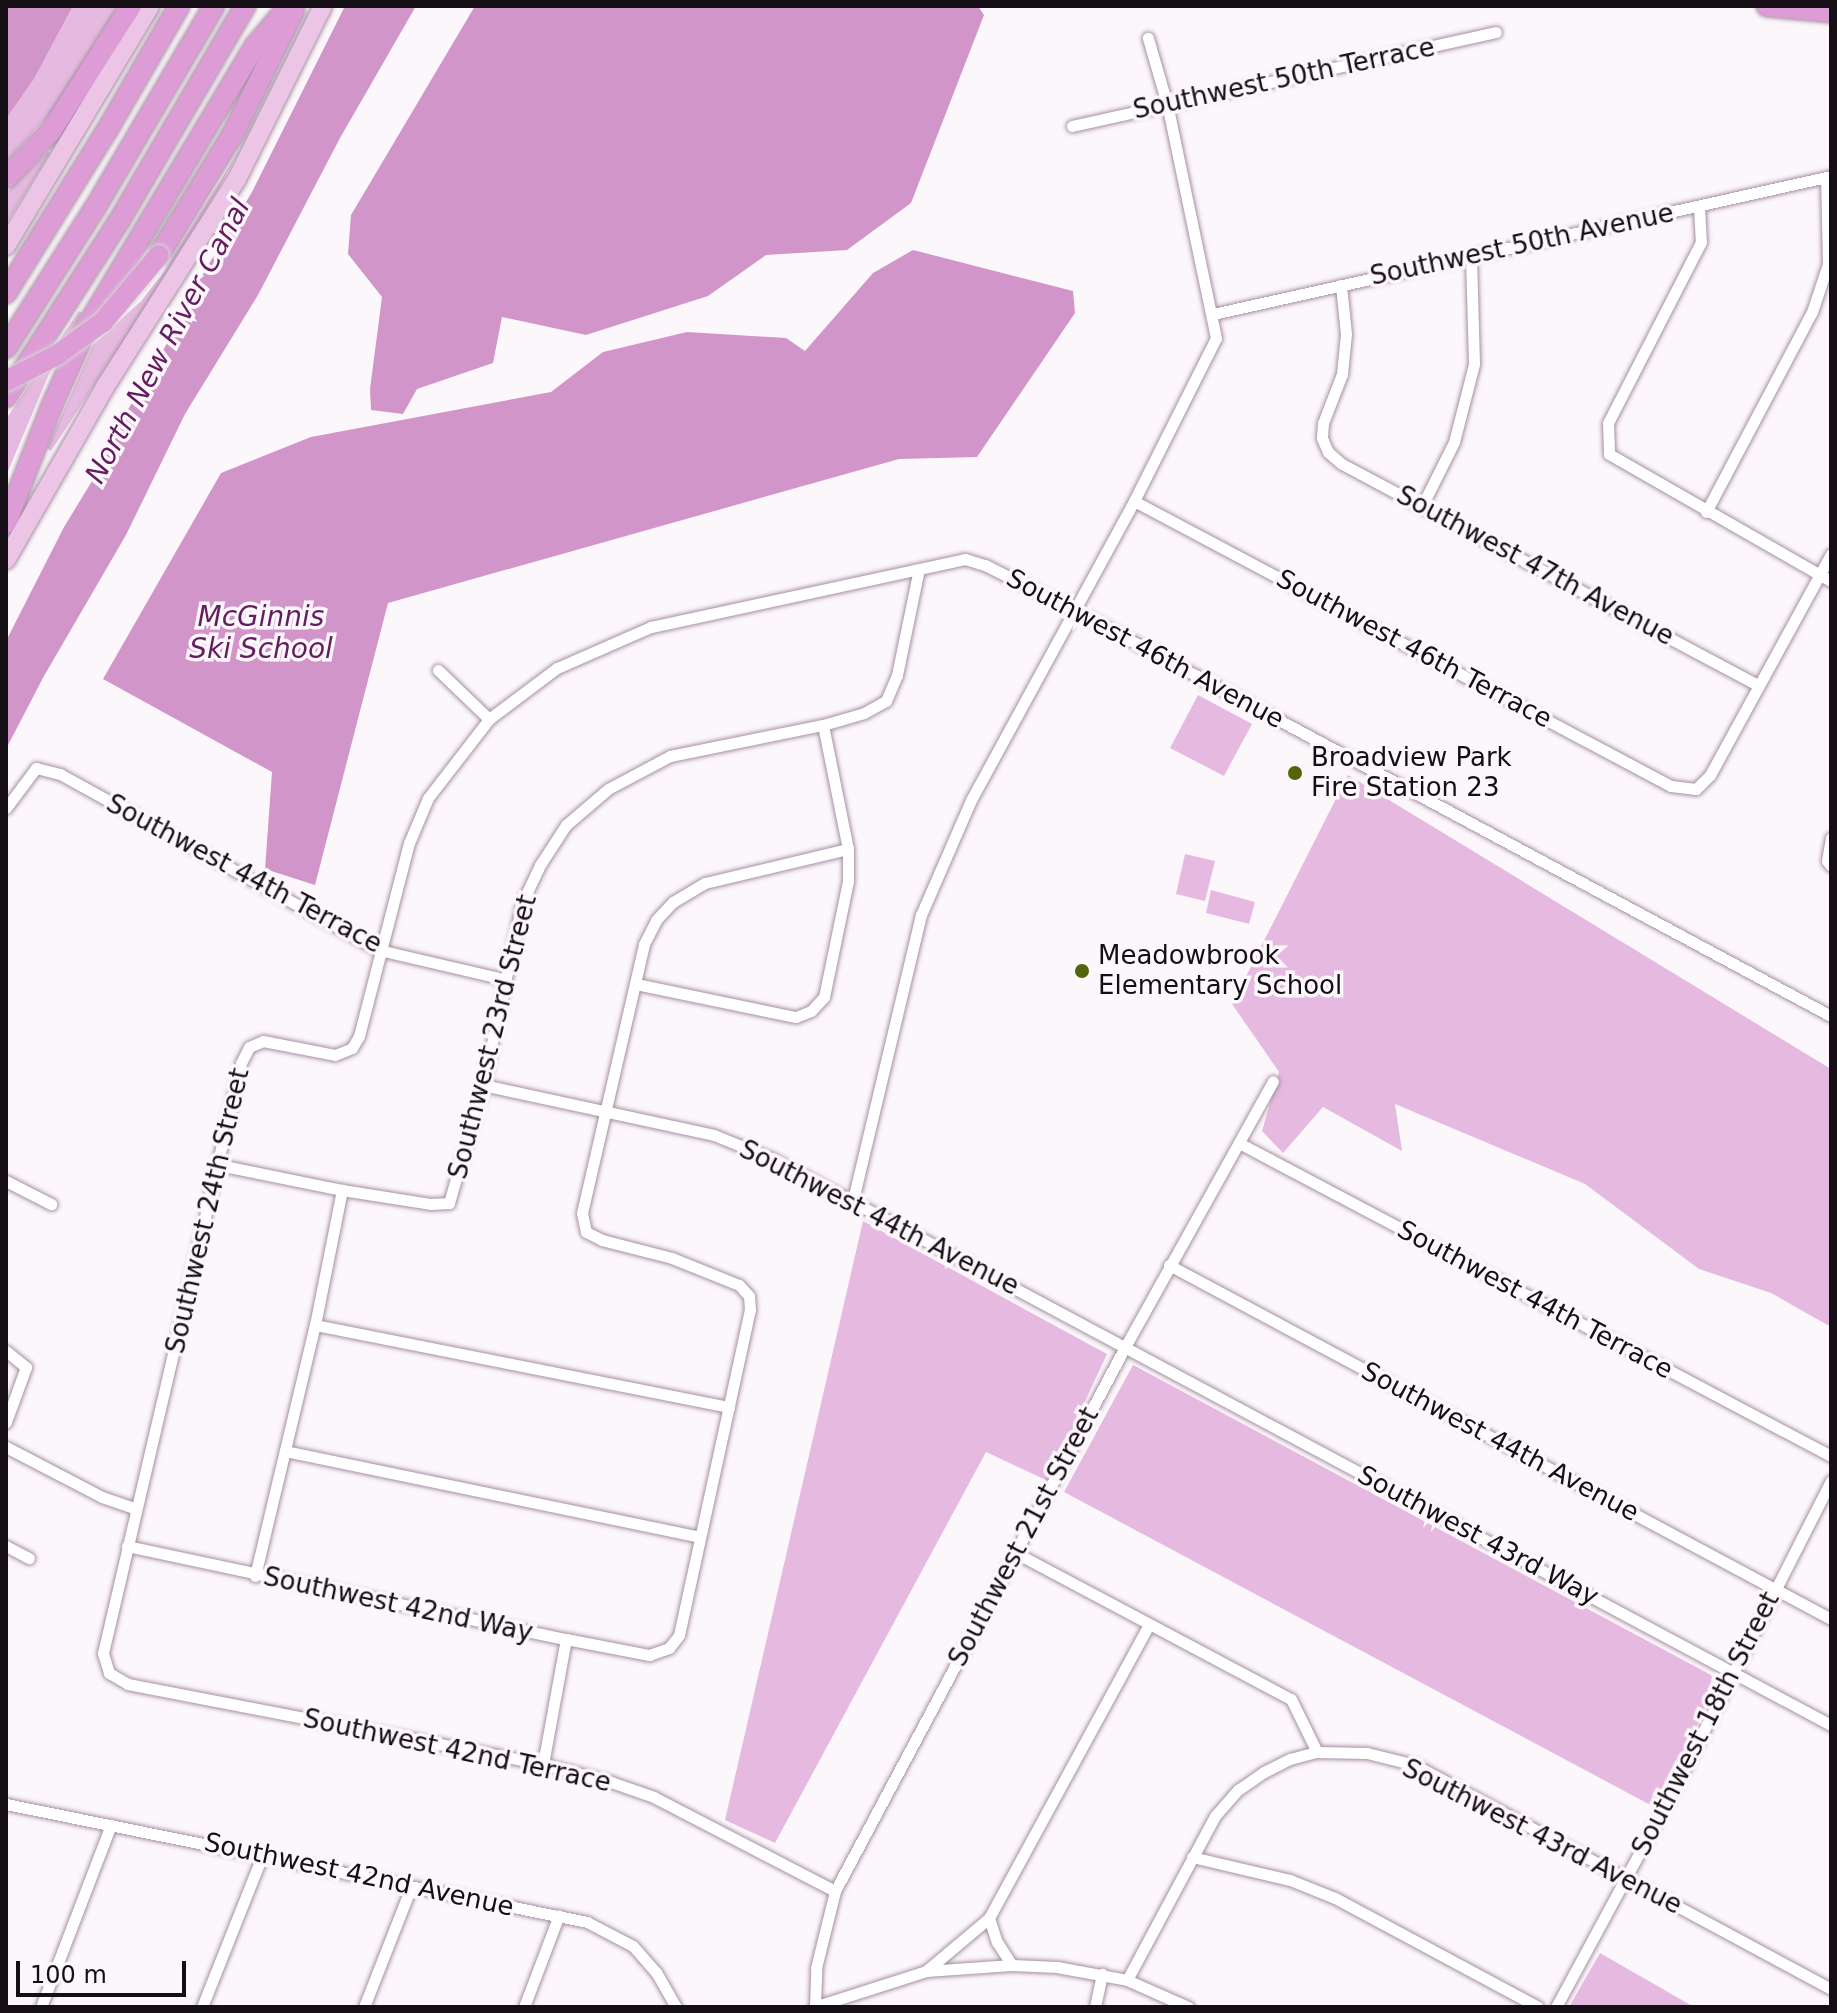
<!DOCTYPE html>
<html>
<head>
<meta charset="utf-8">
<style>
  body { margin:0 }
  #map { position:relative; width:1837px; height:2013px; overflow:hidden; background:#fcf7fb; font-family:"DejaVu Sans",sans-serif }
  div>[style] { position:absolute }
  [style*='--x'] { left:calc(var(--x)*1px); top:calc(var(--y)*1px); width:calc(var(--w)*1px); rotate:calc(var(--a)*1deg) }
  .green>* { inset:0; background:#e6bae0 }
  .water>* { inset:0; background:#d195ca }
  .roads { filter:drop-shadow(0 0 2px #a690a3) drop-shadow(0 0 2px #a690a3) }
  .minor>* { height:11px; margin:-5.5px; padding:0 5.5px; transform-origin:5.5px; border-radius:5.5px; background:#fff }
  .primary>* { height:18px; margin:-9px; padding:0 9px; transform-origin:9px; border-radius:9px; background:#ebc4e6 }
  .motorway>* { height:20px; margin:-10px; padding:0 10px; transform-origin:10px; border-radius:10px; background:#dd9cd6 }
  .bridges { filter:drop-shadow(0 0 2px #d5d4d5) drop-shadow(0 0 2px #d5d4d5) }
  .motorway-bridge>* { height:20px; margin:-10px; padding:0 10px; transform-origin:10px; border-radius:10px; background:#dd9cd6 }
  .dots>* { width:22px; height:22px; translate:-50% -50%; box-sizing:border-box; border:4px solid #fcf7fb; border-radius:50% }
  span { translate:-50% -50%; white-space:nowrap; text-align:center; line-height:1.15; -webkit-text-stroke:7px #fcf7fb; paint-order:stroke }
  .street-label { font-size:26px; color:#150e14 }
  .poi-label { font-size:26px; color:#150e14 }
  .left { translate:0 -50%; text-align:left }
  .water-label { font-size:28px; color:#641d5f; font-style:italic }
  .frame { position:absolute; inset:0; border:8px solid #150e14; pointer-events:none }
  .scale { position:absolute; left:16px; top:1961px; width:170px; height:36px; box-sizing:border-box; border:4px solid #150e14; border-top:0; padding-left:10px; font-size:24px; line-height:28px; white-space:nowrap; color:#150e14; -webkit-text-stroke:6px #fcf7fb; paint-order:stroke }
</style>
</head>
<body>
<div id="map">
  <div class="green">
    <div style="clip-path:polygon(73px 6px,118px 6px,53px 111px,6px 162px,6px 119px,34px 79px)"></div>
    <div style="clip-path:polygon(240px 149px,213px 199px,160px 285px,51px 451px,47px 448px,93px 345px,141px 301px,160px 277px)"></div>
    <div style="clip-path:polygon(47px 152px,50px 153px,6px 224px,6px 193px)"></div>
    <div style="clip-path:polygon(79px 311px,82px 313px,49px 374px,6px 476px,6px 419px)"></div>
    <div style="clip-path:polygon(1198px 695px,1252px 724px,1224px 776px,1170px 748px)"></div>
    <div style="clip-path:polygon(1348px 775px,1831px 1069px,1831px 1327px,1771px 1293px,1699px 1269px,1585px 1184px,1395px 1104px,1402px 1151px,1323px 1107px,1283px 1153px,1262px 1131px,1279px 1072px,1232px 1004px)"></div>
    <div style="clip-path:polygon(1185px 854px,1215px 861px,1205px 901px,1176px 894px)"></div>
    <div style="clip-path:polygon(1211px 890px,1255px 902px,1249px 924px,1206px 913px)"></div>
    <div style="clip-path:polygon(863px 1221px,1107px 1354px,1048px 1481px,986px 1452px,775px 1843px,725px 1820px)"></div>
    <div style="clip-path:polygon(1133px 1365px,1711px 1675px,1715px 1686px,1658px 1809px,1064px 1492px)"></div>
    <div style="clip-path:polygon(1600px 1953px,1694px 2007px,1569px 2007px)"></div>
  </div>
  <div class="water">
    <div style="clip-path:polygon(6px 6px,73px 6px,34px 79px,6px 119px)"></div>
    <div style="clip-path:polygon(345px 6px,416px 6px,340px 138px,258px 295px,185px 414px,126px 535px,44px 676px,6px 749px,6px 641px,64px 527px,103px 463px,120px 423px,182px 318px,188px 299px,252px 192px)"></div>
    <div style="clip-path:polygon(475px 6px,978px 6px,984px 15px,911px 203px,847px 250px,766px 255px,708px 296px,586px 335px,502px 317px,493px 363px,417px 389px,403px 414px,371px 410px,370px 389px,382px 297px,348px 254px,351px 215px)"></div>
    <div style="clip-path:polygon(913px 250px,1073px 291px,1075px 313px,977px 457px,899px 459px,388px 603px,315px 885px,265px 869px,272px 772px,103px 679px,221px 473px,311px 437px,551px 392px,603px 352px,687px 332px,786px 338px,805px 351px,873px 273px)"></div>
  </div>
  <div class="roads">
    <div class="minor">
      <div style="--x:1072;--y:126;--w:434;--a:-12.5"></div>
      <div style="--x:1699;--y:206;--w:36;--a:87"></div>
      <div style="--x:1701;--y:242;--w:203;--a:117.2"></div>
      <div style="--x:1608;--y:423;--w:31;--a:88"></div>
      <div style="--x:1609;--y:454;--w:256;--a:29.8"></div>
      <div style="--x:1341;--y:285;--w:49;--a:84.2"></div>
      <div style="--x:1346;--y:334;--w:40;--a:95.7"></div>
      <div style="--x:1342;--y:374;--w:53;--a:111.2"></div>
      <div style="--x:1323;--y:423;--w:15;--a:94"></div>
      <div style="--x:1322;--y:438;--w:15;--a:67"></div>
      <div style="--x:1328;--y:452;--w:18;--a:41"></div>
      <div style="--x:1342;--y:464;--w:471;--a:28"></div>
      <div style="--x:1213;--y:314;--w:633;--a:-12.59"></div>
      <div style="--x:1134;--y:501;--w:608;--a:27.96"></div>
      <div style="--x:1671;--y:786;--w:25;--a:7"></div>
      <div style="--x:1696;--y:789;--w:20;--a:-45"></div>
      <div style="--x:1710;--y:775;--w:252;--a:-61.3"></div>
      <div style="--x:1423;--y:504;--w:69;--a:-63.4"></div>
      <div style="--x:1454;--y:442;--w:81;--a:-75.6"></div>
      <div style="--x:1474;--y:364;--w:107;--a:-91.6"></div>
      <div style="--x:1706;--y:512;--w:226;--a:-62.1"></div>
      <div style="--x:1812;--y:312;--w:51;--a:-71.6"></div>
      <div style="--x:1828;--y:264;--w:87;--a:-91.3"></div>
      <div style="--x:438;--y:670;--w:71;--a:43.9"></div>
      <div style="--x:6;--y:808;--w:50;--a:-53.1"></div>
      <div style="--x:36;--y:768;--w:25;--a:14"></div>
      <div style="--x:60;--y:774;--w:364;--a:28.9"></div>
      <div style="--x:379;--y:950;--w:128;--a:13.1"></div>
      <div style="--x:1831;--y:838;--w:23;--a:100"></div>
      <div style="--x:1827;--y:861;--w:6;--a:51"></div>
      <div style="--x:636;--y:984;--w:163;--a:11.7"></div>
      <div style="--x:796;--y:1017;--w:16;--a:-22"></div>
      <div style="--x:811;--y:1011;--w:19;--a:-47"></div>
      <div style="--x:824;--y:997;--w:118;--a:-78.3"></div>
      <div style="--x:848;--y:881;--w:32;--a:-90"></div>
      <div style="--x:848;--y:849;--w:126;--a:-101.4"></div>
      <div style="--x:483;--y:1085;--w:236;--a:12.2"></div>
      <div style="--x:714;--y:1135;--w:64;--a:22.1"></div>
      <div style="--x:773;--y:1159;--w:1200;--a:28.15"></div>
      <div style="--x:1239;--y:1143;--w:670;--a:27.87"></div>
      <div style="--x:219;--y:1165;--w:126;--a:11.5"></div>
      <div style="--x:342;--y:1190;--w:89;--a:9"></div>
      <div style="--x:430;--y:1204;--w:19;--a:-3"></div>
      <div style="--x:449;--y:1203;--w:123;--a:-73.9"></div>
      <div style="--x:483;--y:1085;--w:186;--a:-77.9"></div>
      <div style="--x:522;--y:903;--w:42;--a:-64.7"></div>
      <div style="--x:540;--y:865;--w:48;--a:-57"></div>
      <div style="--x:566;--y:825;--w:55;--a:-40.6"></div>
      <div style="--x:608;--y:789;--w:70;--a:-28"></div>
      <div style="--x:670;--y:756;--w:156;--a:-11.5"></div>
      <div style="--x:823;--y:725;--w:43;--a:-16.3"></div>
      <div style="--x:864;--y:713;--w:25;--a:-29"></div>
      <div style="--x:886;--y:701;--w:28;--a:-67"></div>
      <div style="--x:897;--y:675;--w:108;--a:-78.3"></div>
      <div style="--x:6;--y:1181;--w:51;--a:27.1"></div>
      <div style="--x:853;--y:1200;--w:293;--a:-76.6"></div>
      <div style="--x:921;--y:915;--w:125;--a:-66.5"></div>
      <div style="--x:971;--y:800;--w:341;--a:-61.4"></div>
      <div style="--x:1134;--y:501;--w:182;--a:-63.3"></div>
      <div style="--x:1216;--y:338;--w:239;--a:-101.8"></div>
      <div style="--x:1167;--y:104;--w:69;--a:-106.1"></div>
      <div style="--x:1169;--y:1265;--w:751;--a:28.14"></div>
      <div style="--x:315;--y:1325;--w:422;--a:11.2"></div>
      <div style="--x:6;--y:1351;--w:26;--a:39"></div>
      <div style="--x:26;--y:1367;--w:59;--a:110"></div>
      <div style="--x:6;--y:1447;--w:108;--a:27.5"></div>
      <div style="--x:102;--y:1497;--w:36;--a:19"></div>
      <div style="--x:285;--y:1451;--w:423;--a:11.7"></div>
      <div style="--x:6;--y:1546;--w:26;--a:28"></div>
      <div style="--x:127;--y:1546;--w:449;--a:12"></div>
      <div style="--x:566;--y:1639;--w:85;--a:10.9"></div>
      <div style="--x:649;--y:1655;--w:21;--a:-19"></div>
      <div style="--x:669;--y:1648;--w:16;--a:-52"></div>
      <div style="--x:679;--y:1635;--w:333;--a:-77.7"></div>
      <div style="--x:750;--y:1310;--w:14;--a:-94"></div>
      <div style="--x:749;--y:1296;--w:15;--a:-132"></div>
      <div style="--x:739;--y:1285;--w:72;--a:-158.1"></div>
      <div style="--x:672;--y:1258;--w:72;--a:-165.6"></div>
      <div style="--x:602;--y:1240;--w:18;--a:-153"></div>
      <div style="--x:586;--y:1232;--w:19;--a:-102"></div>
      <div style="--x:582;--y:1213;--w:276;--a:-77"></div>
      <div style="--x:644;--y:944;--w:27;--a:-63"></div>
      <div style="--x:656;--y:920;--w:25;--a:-47"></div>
      <div style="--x:673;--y:902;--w:37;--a:-31"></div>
      <div style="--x:705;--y:883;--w:147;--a:-13.4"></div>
      <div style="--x:1016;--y:1553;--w:311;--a:28"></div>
      <div style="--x:1291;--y:1699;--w:59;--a:63.9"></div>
      <div style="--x:1317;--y:1752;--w:50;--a:1.1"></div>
      <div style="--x:1367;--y:1753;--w:49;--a:14"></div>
      <div style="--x:1415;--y:1765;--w:472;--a:28.3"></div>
      <div style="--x:255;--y:1576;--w:258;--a:-76.6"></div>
      <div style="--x:315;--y:1325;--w:138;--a:-78.7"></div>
      <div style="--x:543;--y:1764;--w:127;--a:-79.6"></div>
      <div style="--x:6;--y:1804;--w:593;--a:11.48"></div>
      <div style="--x:587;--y:1922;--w:52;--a:27.6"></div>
      <div style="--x:633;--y:1946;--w:35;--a:49"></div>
      <div style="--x:656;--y:1972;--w:40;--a:60.3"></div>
      <div style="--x:1192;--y:1857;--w:101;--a:13.2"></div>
      <div style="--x:1290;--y:1880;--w:48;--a:21.8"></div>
      <div style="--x:1335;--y:1898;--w:230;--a:28.2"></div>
      <div style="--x:835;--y:1891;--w:204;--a:-152.6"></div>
      <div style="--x:654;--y:1797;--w:46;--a:-160.8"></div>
      <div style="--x:611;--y:1782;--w:70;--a:-165.2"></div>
      <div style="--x:543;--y:1764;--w:423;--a:-169.1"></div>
      <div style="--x:128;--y:1684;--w:22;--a:-150"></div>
      <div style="--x:109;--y:1673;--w:21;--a:-107"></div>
      <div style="--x:103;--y:1653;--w:606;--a:-76.84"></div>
      <div style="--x:241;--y:1063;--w:18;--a:-63"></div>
      <div style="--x:249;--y:1047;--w:15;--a:-23"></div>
      <div style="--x:263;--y:1041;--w:73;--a:11"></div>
      <div style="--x:335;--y:1055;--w:18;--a:-22"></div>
      <div style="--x:352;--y:1048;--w:14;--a:-60"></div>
      <div style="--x:359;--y:1036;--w:199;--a:-75.5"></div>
      <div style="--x:409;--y:843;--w:49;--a:-67.1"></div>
      <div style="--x:428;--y:798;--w:100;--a:-52.3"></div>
      <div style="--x:489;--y:719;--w:85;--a:-36.9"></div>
      <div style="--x:557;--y:668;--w:103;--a:-23.6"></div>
      <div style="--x:651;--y:627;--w:321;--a:-12.2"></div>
      <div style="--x:965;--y:559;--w:21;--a:17"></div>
      <div style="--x:985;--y:565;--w:100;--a:26.8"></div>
      <div style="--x:1074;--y:610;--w:859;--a:28.21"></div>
      <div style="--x:989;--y:1918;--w:25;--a:72"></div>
      <div style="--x:997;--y:1942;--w:27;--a:57"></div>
      <div style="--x:926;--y:1971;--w:82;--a:-40.1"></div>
      <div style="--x:989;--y:1918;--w:334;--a:-61.4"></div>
      <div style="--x:1127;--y:1980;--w:186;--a:-61.8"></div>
      <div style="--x:1215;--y:1816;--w:35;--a:-49"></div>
      <div style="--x:1238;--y:1790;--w:32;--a:-35"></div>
      <div style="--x:1264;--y:1772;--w:29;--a:-27"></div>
      <div style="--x:1290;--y:1759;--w:28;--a:-15"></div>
      <div style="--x:815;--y:2006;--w:38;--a:-88"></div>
      <div style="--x:816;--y:1968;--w:79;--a:-76.1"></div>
      <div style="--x:835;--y:1891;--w:616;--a:-61.94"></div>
      <div style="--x:1125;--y:1347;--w:304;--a:-60.9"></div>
      <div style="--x:41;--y:2007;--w:195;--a:-69"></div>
      <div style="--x:202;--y:2007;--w:165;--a:-68.3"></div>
      <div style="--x:364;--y:2007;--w:129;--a:-68.6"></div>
      <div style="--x:524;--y:2007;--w:98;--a:-69.2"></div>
      <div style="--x:814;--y:2007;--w:118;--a:-17.8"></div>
      <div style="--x:926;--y:1971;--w:86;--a:-4"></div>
      <div style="--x:1012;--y:1965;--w:45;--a:2.5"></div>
      <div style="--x:1057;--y:1967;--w:71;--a:10.5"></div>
      <div style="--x:1127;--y:1980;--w:67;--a:23.9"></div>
      <div style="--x:1095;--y:2007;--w:34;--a:-78"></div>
      <div style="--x:1556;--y:2007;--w:257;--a:-61.6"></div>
      <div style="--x:1678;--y:1781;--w:337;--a:-63"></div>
    </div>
    <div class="primary">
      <div style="--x:6;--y:246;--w:280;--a:-59"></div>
      <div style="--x:6;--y:560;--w:199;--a:-60.2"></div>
      <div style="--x:105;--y:387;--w:246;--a:-57.6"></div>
      <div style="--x:237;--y:179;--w:193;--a:-63.6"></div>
    </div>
    <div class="motorway">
      <div style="--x:1767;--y:6;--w:64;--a:5.4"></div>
      <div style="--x:6;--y:178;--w:65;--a:-46.2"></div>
      <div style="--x:51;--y:131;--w:148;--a:-57.4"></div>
      <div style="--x:159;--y:255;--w:142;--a:-58.6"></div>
      <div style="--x:233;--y:134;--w:138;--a:-63.8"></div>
      <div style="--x:6;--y:293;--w:190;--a:-58.2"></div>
      <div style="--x:106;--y:132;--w:146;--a:-59.9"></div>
      <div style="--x:6;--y:348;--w:166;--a:-57.6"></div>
      <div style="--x:95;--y:208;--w:234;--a:-59.5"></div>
      <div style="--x:6;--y:397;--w:209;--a:-57.3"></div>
      <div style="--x:119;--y:221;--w:249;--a:-59.6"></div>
      <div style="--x:6;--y:523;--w:129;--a:-68.6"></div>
      <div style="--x:53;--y:403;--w:85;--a:-65.8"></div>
      <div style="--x:88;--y:325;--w:325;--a:-59.1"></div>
      <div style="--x:255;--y:46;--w:52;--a:-49.6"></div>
    </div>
  </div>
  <div class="bridges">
    <div class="motorway-bridge">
      <div style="--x:6;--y:381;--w:57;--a:-27"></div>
      <div style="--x:57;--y:355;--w:57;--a:-35.7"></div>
      <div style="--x:103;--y:322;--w:87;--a:-50.1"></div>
    </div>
  </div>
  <div class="dots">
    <div style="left:1295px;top:773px;background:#54640c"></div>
    <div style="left:1082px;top:971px;background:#54640c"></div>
  </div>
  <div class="street-label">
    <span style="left:1284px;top:79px;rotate:-12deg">Southwest 50th Terrace</span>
    <span style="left:1522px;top:245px;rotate:-12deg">Southwest 50th Avenue</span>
    <span style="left:1535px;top:566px;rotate:28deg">Southwest 47th Avenue</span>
    <span style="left:1145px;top:649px;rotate:28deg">Southwest 46th Avenue</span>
    <span style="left:1414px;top:649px;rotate:28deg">Southwest 46th Terrace</span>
    <span style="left:244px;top:874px;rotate:28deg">Southwest 44th Terrace</span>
    <span style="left:493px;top:1037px;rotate:-76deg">Southwest 23rd Street</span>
    <span style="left:208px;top:1211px;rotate:-77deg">Southwest 24th Street</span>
    <span style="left:879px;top:1218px;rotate:27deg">Southwest 44th Avenue</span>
    <span style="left:1535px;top:1300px;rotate:28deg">Southwest 44th Terrace</span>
    <span style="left:1500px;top:1442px;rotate:28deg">Southwest 44th Avenue</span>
    <span style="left:1478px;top:1536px;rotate:28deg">Southwest 43rd Way</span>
    <span style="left:1024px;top:1537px;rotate:-62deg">Southwest 21st Street</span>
    <span style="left:398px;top:1605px;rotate:12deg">Southwest 42nd Way</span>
    <span style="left:1706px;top:1724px;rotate:-63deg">Southwest 18th Street</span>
    <span style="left:457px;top:1751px;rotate:12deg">Southwest 42nd Terrace</span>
    <span style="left:1542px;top:1837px;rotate:27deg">Southwest 43rd Avenue</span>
    <span style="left:359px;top:1875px;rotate:12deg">Southwest 42nd Avenue</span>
  </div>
  <div class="poi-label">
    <span class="left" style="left:1311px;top:773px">Broadview Park<br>Fire Station 23</span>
    <span class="left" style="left:1098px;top:971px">Meadowbrook<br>Elementary School</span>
  </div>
  <div class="water-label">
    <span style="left:168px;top:341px;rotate:-62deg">North New River Canal</span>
    <span style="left:261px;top:633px">McGinnis<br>Ski School</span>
  </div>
  <div class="frame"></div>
  <div class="scale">100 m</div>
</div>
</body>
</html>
